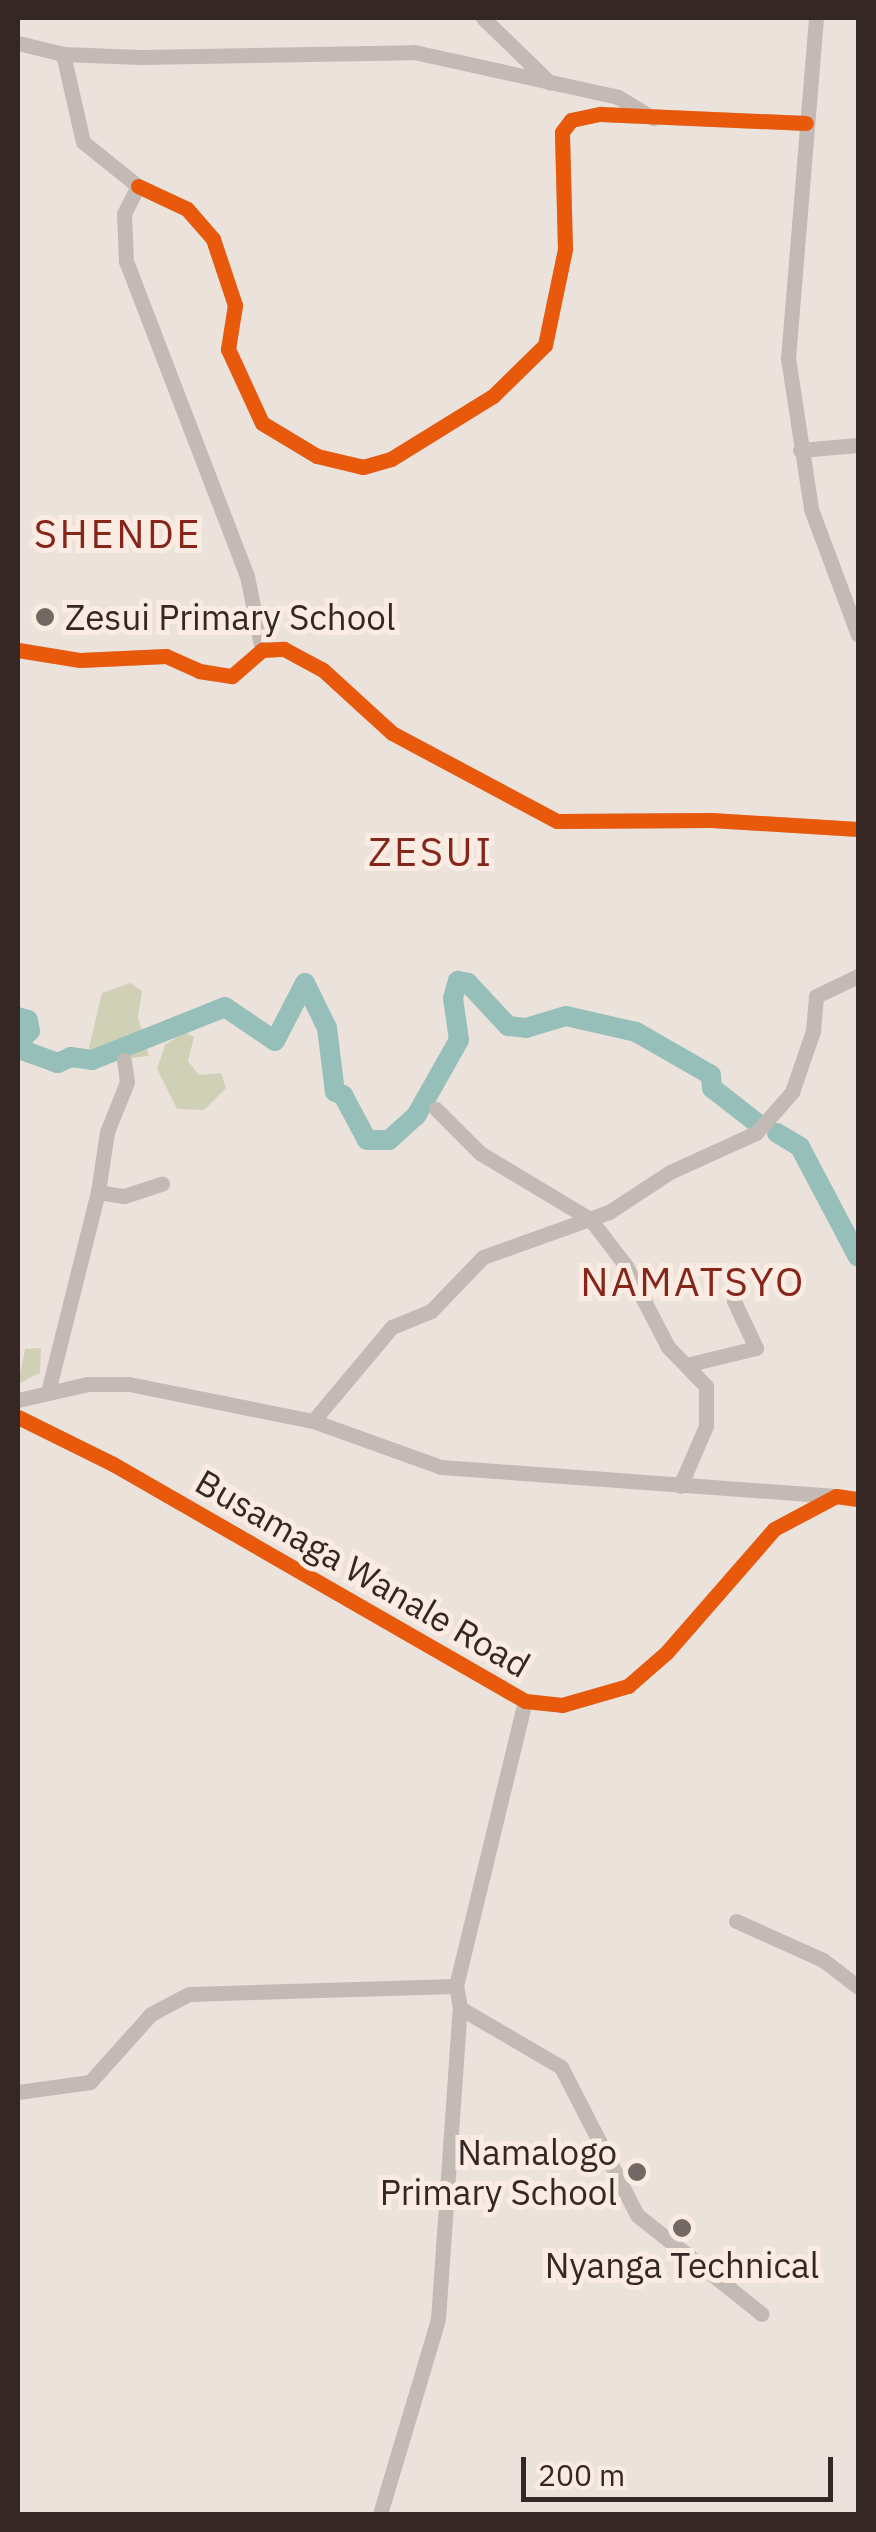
<!DOCTYPE html>
<html>
<head>
<meta charset="utf-8">
<style>
  body { margin:0 }
  #map { position:relative; width:876px; height:2532px; overflow:hidden; background:#ece2dc; font-family:"IBM Plex Sans",sans-serif }
  div>[style] { position:absolute }
  [style*='--x'] { left:calc(var(--x)*1px); top:calc(var(--y)*1px); width:calc(var(--w)*1px); rotate:calc(var(--a)*1deg) }
  .green>* { inset:0; background:#cfd0b5 }
  .river>* { height:20px; margin:-10px; padding:0 10px; transform-origin:10px; border-radius:10px; background:#97bfba }
  .minor>* { height:15px; margin:-7.5px; padding:0 7.5px; transform-origin:7.5px; border-radius:7.5px; background:#c4bab5 }
  .cycleway>* { height:15px; margin:-7.5px; padding:0 7.5px; transform-origin:7.5px; border-radius:7.5px; background:#e8590c }
  .dots>* { width:28px; height:28px; translate:-50% -50%; box-sizing:border-box; border:5px solid #faece2; border-radius:50% }
  span { translate:-50% -50%; white-space:nowrap; text-align:center; line-height:1.15; -webkit-text-stroke:10px #faece2; paint-order:stroke }
  .poi-label { font-size:35px; color:#342724 }
  .left { translate:0 -50%; text-align:left }
  .right { translate:-100% -50%; text-align:right }
  .street-label { font-size:35px; color:#342724 }
  .quarter-label { font-size:40px; color:#86261a; letter-spacing:2.5px }
  .frame { position:absolute; inset:0; border:20px solid #342724; pointer-events:none }
  .scale { position:absolute; left:521px; top:2457px; width:312px; height:45px; box-sizing:border-box; border:5px solid #342724; border-top:0; padding-left:12px; font-size:30px; line-height:35px; white-space:nowrap; color:#342724; -webkit-text-stroke:8px #faece2; paint-order:stroke }
</style>
</head>
<body>
<div id="map">
  <div class="green">
    <div style="clip-path:polygon(130px 983px,142px 991px,138px 1017px,149px 1056px,102px 1061px,88px 1052px,102px 993px)"></div>
    <div style="clip-path:polygon(185px 1032px,194px 1037px,188px 1061px,199px 1075px,221px 1073px,226px 1088px,204px 1110px,177px 1109px,157px 1069px,165px 1045px)"></div>
    <div style="clip-path:polygon(41px 1348px,40px 1373px,18px 1384px,25px 1349px)"></div>
  </div>
  <div class="river">
    <div style="--x:18;--y:1017;--w:10;--a:17"></div>
    <div style="--x:28;--y:1020;--w:11;--a:80"></div>
    <div style="--x:30;--y:1031;--w:14;--a:135"></div>
    <div style="--x:20;--y:1041;--w:9;--a:77"></div>
    <div style="--x:22;--y:1050;--w:38;--a:20"></div>
    <div style="--x:58;--y:1063;--w:14;--a:-25"></div>
    <div style="--x:71;--y:1057;--w:21;--a:8"></div>
    <div style="--x:92;--y:1060;--w:143;--a:-21.7"></div>
    <div style="--x:225;--y:1007;--w:60;--a:34.2"></div>
    <div style="--x:275;--y:1041;--w:65;--a:-62.7"></div>
    <div style="--x:305;--y:983;--w:50;--a:63.9"></div>
    <div style="--x:327;--y:1028;--w:64;--a:82.9"></div>
    <div style="--x:335;--y:1092;--w:9;--a:21"></div>
    <div style="--x:343;--y:1095;--w:51;--a:61.9"></div>
    <div style="--x:367;--y:1140;--w:22;--a:0"></div>
    <div style="--x:389;--y:1140;--w:36;--a:-42"></div>
    <div style="--x:416;--y:1116;--w:87;--a:-60.5"></div>
    <div style="--x:459;--y:1040;--w:42;--a:-98.1"></div>
    <div style="--x:453;--y:998;--w:18;--a:-74"></div>
    <div style="--x:458;--y:981;--w:10;--a:11"></div>
    <div style="--x:468;--y:983;--w:59;--a:47.1"></div>
    <div style="--x:508;--y:1026;--w:18;--a:6"></div>
    <div style="--x:526;--y:1028;--w:42;--a:-16.7"></div>
    <div style="--x:566;--y:1016;--w:72;--a:12.9"></div>
    <div style="--x:636;--y:1032;--w:86;--a:29.8"></div>
    <div style="--x:711;--y:1075;--w:13;--a:86"></div>
    <div style="--x:712;--y:1088;--w:58;--a:38"></div>
    <div style="--x:777;--y:1133;--w:27;--a:31"></div>
    <div style="--x:800;--y:1147;--w:124;--a:62.2"></div>
  </div>
  <div class="minor">
    <div style="--x:483;--y:18;--w:93;--a:44.1"></div>
    <div style="--x:816;--y:18;--w:341;--a:94.7"></div>
    <div style="--x:788;--y:358;--w:153;--a:81.3"></div>
    <div style="--x:811;--y:509;--w:134;--a:69.5"></div>
    <div style="--x:18;--y:43;--w:46;--a:13.7"></div>
    <div style="--x:63;--y:54;--w:77;--a:2.2"></div>
    <div style="--x:140;--y:57;--w:274;--a:-1"></div>
    <div style="--x:414;--y:52;--w:209;--a:12.4"></div>
    <div style="--x:618;--y:97;--w:41;--a:31"></div>
    <div style="--x:63;--y:54;--w:90;--a:77.2"></div>
    <div style="--x:83;--y:142;--w:70;--a:38.7"></div>
    <div style="--x:138;--y:186;--w:31;--a:117"></div>
    <div style="--x:124;--y:214;--w:47;--a:87.6"></div>
    <div style="--x:126;--y:261;--w:337;--a:69"></div>
    <div style="--x:247;--y:576;--w:76;--a:78.5"></div>
    <div style="--x:138;--y:186;--w:54;--a:25.1"></div>
    <div style="--x:187;--y:209;--w:40;--a:49"></div>
    <div style="--x:213;--y:239;--w:70;--a:71.6"></div>
    <div style="--x:235;--y:305;--w:45;--a:99"></div>
    <div style="--x:228;--y:349;--w:81;--a:65.3"></div>
    <div style="--x:262;--y:423;--w:64;--a:31"></div>
    <div style="--x:317;--y:456;--w:47;--a:13.4"></div>
    <div style="--x:363;--y:467;--w:29;--a:-16"></div>
    <div style="--x:391;--y:459;--w:120;--a:-31.7"></div>
    <div style="--x:493;--y:396;--w:73;--a:-44.4"></div>
    <div style="--x:545;--y:345;--w:98;--a:-78.2"></div>
    <div style="--x:565;--y:249;--w:117;--a:-91.5"></div>
    <div style="--x:562;--y:132;--w:15;--a:-53"></div>
    <div style="--x:571;--y:120;--w:30;--a:-12"></div>
    <div style="--x:600;--y:114;--w:206;--a:2.5"></div>
    <div style="--x:800;--y:450;--w:58;--a:-4.9"></div>
    <div style="--x:18;--y:650;--w:63;--a:9.2"></div>
    <div style="--x:80;--y:660;--w:86;--a:-2.7"></div>
    <div style="--x:166;--y:656;--w:36;--a:24"></div>
    <div style="--x:199;--y:671;--w:33;--a:9"></div>
    <div style="--x:232;--y:676;--w:40;--a:-41"></div>
    <div style="--x:262;--y:650;--w:22;--a:-3"></div>
    <div style="--x:284;--y:649;--w:44;--a:28.3"></div>
    <div style="--x:323;--y:670;--w:93;--a:42.4"></div>
    <div style="--x:392;--y:733;--w:187;--a:28.1"></div>
    <div style="--x:557;--y:821;--w:154;--a:-0.4"></div>
    <div style="--x:711;--y:820;--w:147;--a:3.5"></div>
    <div style="--x:436;--y:1109;--w:62;--a:45"></div>
    <div style="--x:480;--y:1153;--w:128;--a:31"></div>
    <div style="--x:590;--y:1219;--w:59;--a:52.5"></div>
    <div style="--x:626;--y:1266;--w:91;--a:62.6"></div>
    <div style="--x:668;--y:1347;--w:54;--a:45.7"></div>
    <div style="--x:706;--y:1386;--w:40;--a:90"></div>
    <div style="--x:706;--y:1426;--w:65;--a:113.4"></div>
    <div style="--x:98;--y:1192;--w:61;--a:-81.5"></div>
    <div style="--x:107;--y:1132;--w:54;--a:-68.2"></div>
    <div style="--x:127;--y:1082;--w:22;--a:-98"></div>
    <div style="--x:686;--y:1365;--w:72;--a:-13.7"></div>
    <div style="--x:756;--y:1348;--w:52;--a:-115.1"></div>
    <div style="--x:48;--y:1392;--w:206;--a:-76"></div>
    <div style="--x:98;--y:1192;--w:26;--a:9"></div>
    <div style="--x:124;--y:1196;--w:40;--a:-18"></div>
    <div style="--x:18;--y:1400;--w:72;--a:-12.9"></div>
    <div style="--x:88;--y:1384;--w:41;--a:0"></div>
    <div style="--x:129;--y:1384;--w:188;--a:11.4"></div>
    <div style="--x:313;--y:1421;--w:136;--a:19.8"></div>
    <div style="--x:441;--y:1467;--w:392;--a:4.2"></div>
    <div style="--x:18;--y:1417;--w:106;--a:26.3"></div>
    <div style="--x:113;--y:1464;--w:475;--a:29.9"></div>
    <div style="--x:525;--y:1701;--w:37;--a:6"></div>
    <div style="--x:562;--y:1705;--w:69;--a:-16.1"></div>
    <div style="--x:628;--y:1686;--w:50;--a:-41"></div>
    <div style="--x:666;--y:1653;--w:164;--a:-48.9"></div>
    <div style="--x:774;--y:1529;--w:70;--a:-28"></div>
    <div style="--x:836;--y:1496;--w:22;--a:8"></div>
    <div style="--x:313;--y:1421;--w:123;--a:-50"></div>
    <div style="--x:392;--y:1327;--w:42;--a:-22.3"></div>
    <div style="--x:431;--y:1311;--w:75;--a:-46.1"></div>
    <div style="--x:483;--y:1257;--w:134;--a:-19.7"></div>
    <div style="--x:609;--y:1212;--w:73;--a:-33.3"></div>
    <div style="--x:670;--y:1172;--w:94;--a:-24.4"></div>
    <div style="--x:756;--y:1133;--w:55;--a:-48.7"></div>
    <div style="--x:792;--y:1092;--w:65;--a:-71"></div>
    <div style="--x:813;--y:1031;--w:35;--a:-85"></div>
    <div style="--x:816;--y:996;--w:47;--a:-25.5"></div>
    <div style="--x:736;--y:1921;--w:95;--a:24.1"></div>
    <div style="--x:823;--y:1960;--w:44;--a:37.6"></div>
    <div style="--x:460;--y:2008;--w:117;--a:30.3"></div>
    <div style="--x:561;--y:2067;--w:166;--a:62.8"></div>
    <div style="--x:637;--y:2215;--w:159;--a:38.4"></div>
    <div style="--x:18;--y:2092;--w:73;--a:-7.9"></div>
    <div style="--x:90;--y:2082;--w:91;--a:-48.1"></div>
    <div style="--x:151;--y:2014;--w:43;--a:-27.8"></div>
    <div style="--x:189;--y:1994;--w:267;--a:-1.7"></div>
    <div style="--x:380;--y:2514;--w:203;--a:-73.4"></div>
    <div style="--x:438;--y:2319;--w:312;--a:-86"></div>
    <div style="--x:460;--y:2008;--w:22;--a:-100"></div>
    <div style="--x:456;--y:1986;--w:293;--a:-76.4"></div>
  </div>
  <div class="cycleway">
    <div style="--x:138;--y:186;--w:54;--a:25.1"></div>
    <div style="--x:187;--y:209;--w:40;--a:49"></div>
    <div style="--x:213;--y:239;--w:70;--a:71.6"></div>
    <div style="--x:235;--y:305;--w:45;--a:99"></div>
    <div style="--x:228;--y:349;--w:81;--a:65.3"></div>
    <div style="--x:262;--y:423;--w:64;--a:31"></div>
    <div style="--x:317;--y:456;--w:47;--a:13.4"></div>
    <div style="--x:363;--y:467;--w:29;--a:-16"></div>
    <div style="--x:391;--y:459;--w:120;--a:-31.7"></div>
    <div style="--x:493;--y:396;--w:73;--a:-44.4"></div>
    <div style="--x:545;--y:345;--w:98;--a:-78.2"></div>
    <div style="--x:565;--y:249;--w:117;--a:-91.5"></div>
    <div style="--x:562;--y:132;--w:15;--a:-53"></div>
    <div style="--x:571;--y:120;--w:30;--a:-12"></div>
    <div style="--x:600;--y:114;--w:206;--a:2.5"></div>
    <div style="--x:18;--y:650;--w:63;--a:9.2"></div>
    <div style="--x:80;--y:660;--w:86;--a:-2.7"></div>
    <div style="--x:166;--y:656;--w:36;--a:24"></div>
    <div style="--x:199;--y:671;--w:33;--a:9"></div>
    <div style="--x:232;--y:676;--w:40;--a:-41"></div>
    <div style="--x:262;--y:650;--w:22;--a:-3"></div>
    <div style="--x:284;--y:649;--w:44;--a:28.3"></div>
    <div style="--x:323;--y:670;--w:93;--a:42.4"></div>
    <div style="--x:392;--y:733;--w:187;--a:28.1"></div>
    <div style="--x:557;--y:821;--w:154;--a:-0.4"></div>
    <div style="--x:711;--y:820;--w:147;--a:3.5"></div>
    <div style="--x:18;--y:1417;--w:106;--a:26.3"></div>
    <div style="--x:113;--y:1464;--w:475;--a:29.9"></div>
    <div style="--x:525;--y:1701;--w:37;--a:6"></div>
    <div style="--x:562;--y:1705;--w:69;--a:-16.1"></div>
    <div style="--x:628;--y:1686;--w:50;--a:-41"></div>
    <div style="--x:666;--y:1653;--w:164;--a:-48.9"></div>
    <div style="--x:774;--y:1529;--w:70;--a:-28"></div>
    <div style="--x:836;--y:1496;--w:22;--a:8"></div>
  </div>
  <div class="dots">
    <div style="left:45px;top:617px;background:#746864"></div>
    <div style="left:637px;top:2172px;background:#746864"></div>
    <div style="left:682px;top:2228px;background:#746864"></div>
  </div>
  <div class="poi-label">
    <span class="left" style="left:65px;top:617px">Zesui Primary School</span>
    <span class="right" style="left:617px;top:2172px">Namalogo<br>Primary School</span>
    <span style="left:682px;top:2265px">Nyanga Technical</span>
  </div>
  <div class="street-label">
    <span style="left:363px;top:1573px;rotate:30deg">Busamaga Wanale Road</span>
  </div>
  <div class="quarter-label">
    <span style="left:118px;top:533px">SHENDE</span>
    <span style="left:431px;top:851px">ZESUI</span>
    <span style="left:693px;top:1281px">NAMATSYO</span>
  </div>
  <div class="frame"></div>
  <div class="scale">200 m</div>
</div>
</body>
</html>
